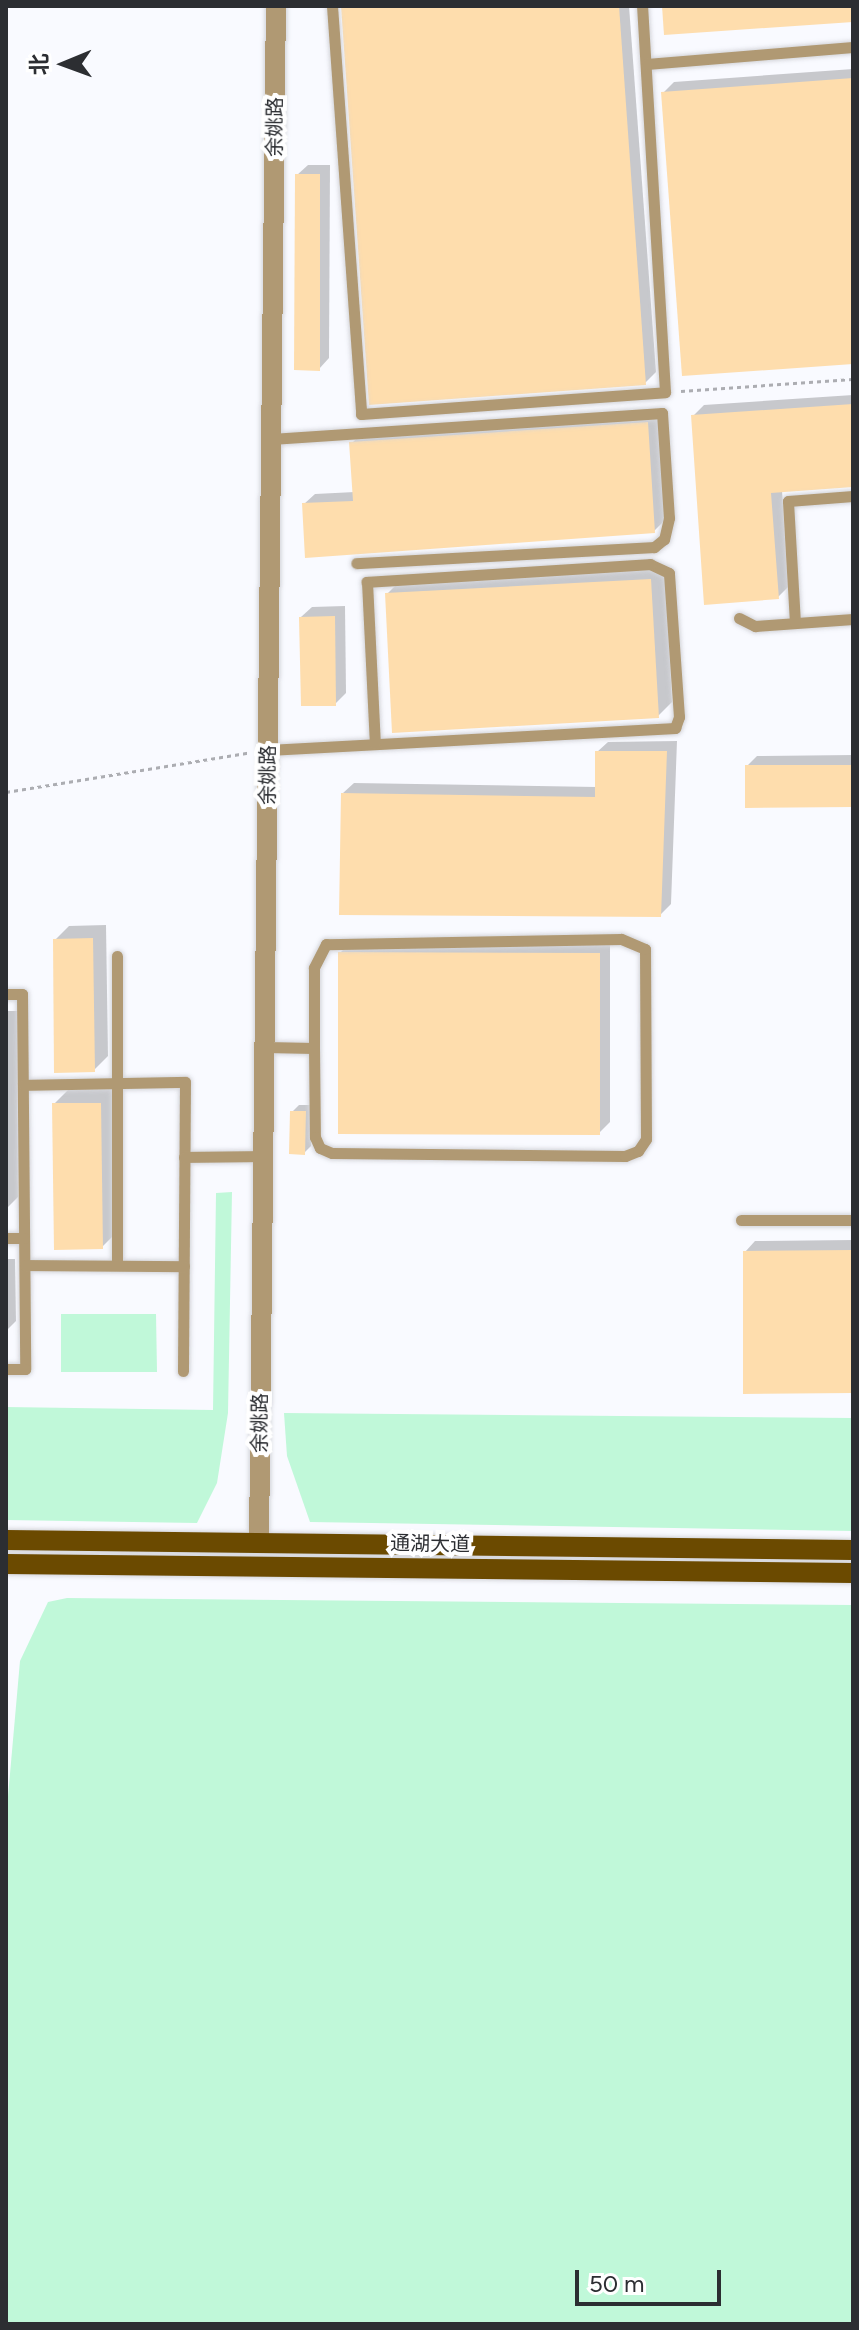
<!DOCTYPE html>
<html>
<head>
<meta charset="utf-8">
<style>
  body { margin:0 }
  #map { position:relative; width:859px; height:2330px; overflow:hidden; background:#f9faff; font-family:Figtree,"Noto Sans SC",sans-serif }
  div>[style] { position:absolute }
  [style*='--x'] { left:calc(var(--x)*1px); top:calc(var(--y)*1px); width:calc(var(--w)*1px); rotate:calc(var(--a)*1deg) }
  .green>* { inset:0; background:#c0f8d9 }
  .shadow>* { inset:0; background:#0003 }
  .building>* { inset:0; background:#feddad }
  .path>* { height:3px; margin-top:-1.5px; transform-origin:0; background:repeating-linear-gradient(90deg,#acadb2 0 4px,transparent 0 8px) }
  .roads { filter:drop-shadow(0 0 2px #d4d5da) drop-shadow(0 0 2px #d4d5da) }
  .lane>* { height:11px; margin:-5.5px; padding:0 5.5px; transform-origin:5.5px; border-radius:5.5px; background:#b09973 }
  .street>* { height:20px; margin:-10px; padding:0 10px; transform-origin:10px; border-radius:10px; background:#b09973 }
  .primary>* { height:20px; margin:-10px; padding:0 10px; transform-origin:10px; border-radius:10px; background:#6b4a00 }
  span { translate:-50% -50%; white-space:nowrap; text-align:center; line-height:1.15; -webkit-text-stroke:8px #fff; paint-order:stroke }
  .street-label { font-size:20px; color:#2c2e32 }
  .frame { position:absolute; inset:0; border:8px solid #2c2e32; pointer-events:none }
  .north { position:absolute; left:24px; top:24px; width:80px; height:80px; -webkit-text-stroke:6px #fff; paint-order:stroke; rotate:269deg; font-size:22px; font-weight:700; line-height:32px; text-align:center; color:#2c2e32 }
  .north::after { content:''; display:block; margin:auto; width:28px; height:36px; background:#2c2e32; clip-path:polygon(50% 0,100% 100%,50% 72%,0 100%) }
  .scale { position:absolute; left:575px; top:2270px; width:146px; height:36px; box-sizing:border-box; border:4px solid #2c2e32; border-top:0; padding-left:10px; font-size:24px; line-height:28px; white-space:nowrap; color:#2c2e32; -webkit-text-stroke:6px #fff; paint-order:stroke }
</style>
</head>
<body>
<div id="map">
  <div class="green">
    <div style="clip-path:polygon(232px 1192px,228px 1413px,217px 1483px,197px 1523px,6px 1520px,6px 1407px,213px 1410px,216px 1193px)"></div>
    <div style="clip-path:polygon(61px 1314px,156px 1314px,157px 1372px,61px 1372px)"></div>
    <div style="clip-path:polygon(284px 1413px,853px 1418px,853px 1531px,310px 1522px,287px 1456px)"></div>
    <div style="clip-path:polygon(67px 1598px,853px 1605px,853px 2324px,6px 2324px,6px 1819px,20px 1661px,48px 1602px)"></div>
  </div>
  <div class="shadow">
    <div style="clip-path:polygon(342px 6px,629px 6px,656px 372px,645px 383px)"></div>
    <div style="clip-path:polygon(853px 69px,853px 362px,663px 93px,674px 82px)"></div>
    <div style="clip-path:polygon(308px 165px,330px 165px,329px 358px,319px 369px,297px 175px)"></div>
    <div style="clip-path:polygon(853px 395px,853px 485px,782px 490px,788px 587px,778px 597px,693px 416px,704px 405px)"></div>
    <div style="clip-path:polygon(658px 413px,665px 520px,654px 531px,304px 504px,315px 494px,355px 492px,352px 443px,362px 433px)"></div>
    <div style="clip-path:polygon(665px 565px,672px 702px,658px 716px,387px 594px,401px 580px)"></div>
    <div style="clip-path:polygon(345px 606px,346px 693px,335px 704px,301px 617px,312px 607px)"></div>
    <div style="clip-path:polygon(677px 741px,671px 904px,660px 915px,343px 793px,354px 783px,597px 787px,597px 752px,608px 742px)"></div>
    <div style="clip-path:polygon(853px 755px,853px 805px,747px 766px,757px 756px)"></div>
    <div style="clip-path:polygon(106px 925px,108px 1056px,94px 1070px,55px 940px,69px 926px)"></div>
    <div style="clip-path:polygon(351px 942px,610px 943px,610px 1122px,599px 1133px,340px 953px)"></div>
    <div style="clip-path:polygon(6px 1011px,17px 1011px,18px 1197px,6px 1209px)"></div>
    <div style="clip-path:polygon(114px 1089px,116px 1233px,102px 1247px,54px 1104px,68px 1090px)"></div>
    <div style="clip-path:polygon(299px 1105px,312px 1105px,311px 1146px,304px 1153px,292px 1112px)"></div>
    <div style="clip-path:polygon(853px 1240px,853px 1391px,745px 1252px,755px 1241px)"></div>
    <div style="clip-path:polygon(6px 1259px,15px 1259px,16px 1321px,6px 1331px)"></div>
  </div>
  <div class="building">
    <div style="clip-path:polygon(341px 6px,619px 6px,646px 385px,369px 405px)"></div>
    <div style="clip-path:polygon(662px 6px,853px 6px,853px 22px,664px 35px)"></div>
    <div style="clip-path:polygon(853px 78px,853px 364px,682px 376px,661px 92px)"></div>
    <div style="clip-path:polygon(295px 174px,320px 174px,320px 371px,294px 370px)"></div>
    <div style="clip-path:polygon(853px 404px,853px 487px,771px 493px,779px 599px,704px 605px,691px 415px)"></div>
    <div style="clip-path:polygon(648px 422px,655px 533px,305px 558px,302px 503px,353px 501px,349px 442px)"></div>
    <div style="clip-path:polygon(651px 579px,659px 718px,392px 733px,385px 593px)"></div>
    <div style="clip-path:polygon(335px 616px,336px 706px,301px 706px,299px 617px)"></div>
    <div style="clip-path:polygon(595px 751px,667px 751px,661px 917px,339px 915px,341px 793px,595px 797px)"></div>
    <div style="clip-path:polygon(745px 765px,853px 765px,853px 807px,745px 808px)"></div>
    <div style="clip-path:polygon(93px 938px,95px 1072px,54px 1073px,53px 939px)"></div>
    <div style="clip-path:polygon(338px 952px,600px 953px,600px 1135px,338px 1134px)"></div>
    <div style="clip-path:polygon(52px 1103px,101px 1103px,103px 1249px,54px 1250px)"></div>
    <div style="clip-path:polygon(290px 1111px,306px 1111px,305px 1155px,289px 1154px)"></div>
    <div style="clip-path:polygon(853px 1250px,853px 1393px,743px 1394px,743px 1251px)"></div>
  </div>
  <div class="path">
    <div style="--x:681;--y:391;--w:172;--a:-4"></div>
    <div style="--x:6;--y:792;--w:245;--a:-9.2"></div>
  </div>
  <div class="roads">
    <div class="lane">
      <div style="--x:332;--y:6;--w:409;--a:85.9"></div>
      <div style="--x:361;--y:414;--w:305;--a:-4.1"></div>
      <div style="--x:665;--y:392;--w:387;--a:-93.4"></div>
      <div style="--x:646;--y:64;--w:208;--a:-4.7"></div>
      <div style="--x:271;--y:439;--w:392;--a:-3.8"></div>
      <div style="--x:662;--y:413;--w:105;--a:86.2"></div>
      <div style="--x:669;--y:518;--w:22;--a:103"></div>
      <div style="--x:664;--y:539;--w:13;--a:141"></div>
      <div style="--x:654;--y:547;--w:298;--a:176.9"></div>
      <div style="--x:739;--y:618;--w:18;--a:27"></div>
      <div style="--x:755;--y:626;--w:98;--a:-4.1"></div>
      <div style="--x:795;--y:623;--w:122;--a:-93.3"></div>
      <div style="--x:788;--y:501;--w:65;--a:-4.4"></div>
      <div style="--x:268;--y:750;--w:408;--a:-3.1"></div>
      <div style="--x:675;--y:728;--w:12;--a:-70"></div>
      <div style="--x:679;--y:717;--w:144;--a:-94"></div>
      <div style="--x:669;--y:573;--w:21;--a:-155"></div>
      <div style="--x:650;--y:564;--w:284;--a:176.4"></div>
      <div style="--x:367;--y:582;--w:162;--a:87.2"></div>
      <div style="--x:117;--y:956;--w:309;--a:90"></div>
      <div style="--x:6;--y:994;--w:16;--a:0"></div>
      <div style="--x:22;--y:994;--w:375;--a:89.5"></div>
      <div style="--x:25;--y:1369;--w:19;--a:180"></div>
      <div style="--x:265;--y:1047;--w:49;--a:1.2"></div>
      <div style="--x:314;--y:1048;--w:89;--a:89.4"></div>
      <div style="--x:315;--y:1137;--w:12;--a:66"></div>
      <div style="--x:320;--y:1148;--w:13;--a:23"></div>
      <div style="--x:332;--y:1153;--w:293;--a:0.6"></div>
      <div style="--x:625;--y:1156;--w:14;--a:-21"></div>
      <div style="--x:638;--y:1151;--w:14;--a:-56"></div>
      <div style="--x:646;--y:1139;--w:190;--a:-90.3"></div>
      <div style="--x:645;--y:949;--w:26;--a:-157"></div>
      <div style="--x:621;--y:939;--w:295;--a:179"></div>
      <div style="--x:326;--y:944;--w:27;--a:117"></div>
      <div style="--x:314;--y:968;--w:80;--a:90"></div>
      <div style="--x:23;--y:1085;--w:162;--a:-1.1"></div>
      <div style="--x:185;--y:1082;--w:289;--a:90.4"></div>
      <div style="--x:184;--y:1157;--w:79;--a:-0.7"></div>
      <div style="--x:741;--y:1220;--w:112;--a:0"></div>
      <div style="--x:6;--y:1238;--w:18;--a:0"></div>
      <div style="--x:25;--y:1265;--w:159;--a:0.4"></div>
    </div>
    <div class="street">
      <div style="--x:259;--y:1543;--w:1537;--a:-89.37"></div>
    </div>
    <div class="primary">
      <div style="--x:6;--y:1540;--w:847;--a:0.68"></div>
      <div style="--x:6;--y:1564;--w:847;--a:0.61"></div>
    </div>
  </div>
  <div class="street-label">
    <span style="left:275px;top:127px;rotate:-89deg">余姚路</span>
    <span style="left:268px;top:775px;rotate:-89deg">余姚路</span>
    <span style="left:260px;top:1423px;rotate:-89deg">余姚路</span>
    <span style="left:430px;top:1544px;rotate:1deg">通湖大道</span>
  </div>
  <div class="frame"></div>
  <div class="north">北</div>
  <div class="scale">50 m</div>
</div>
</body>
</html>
